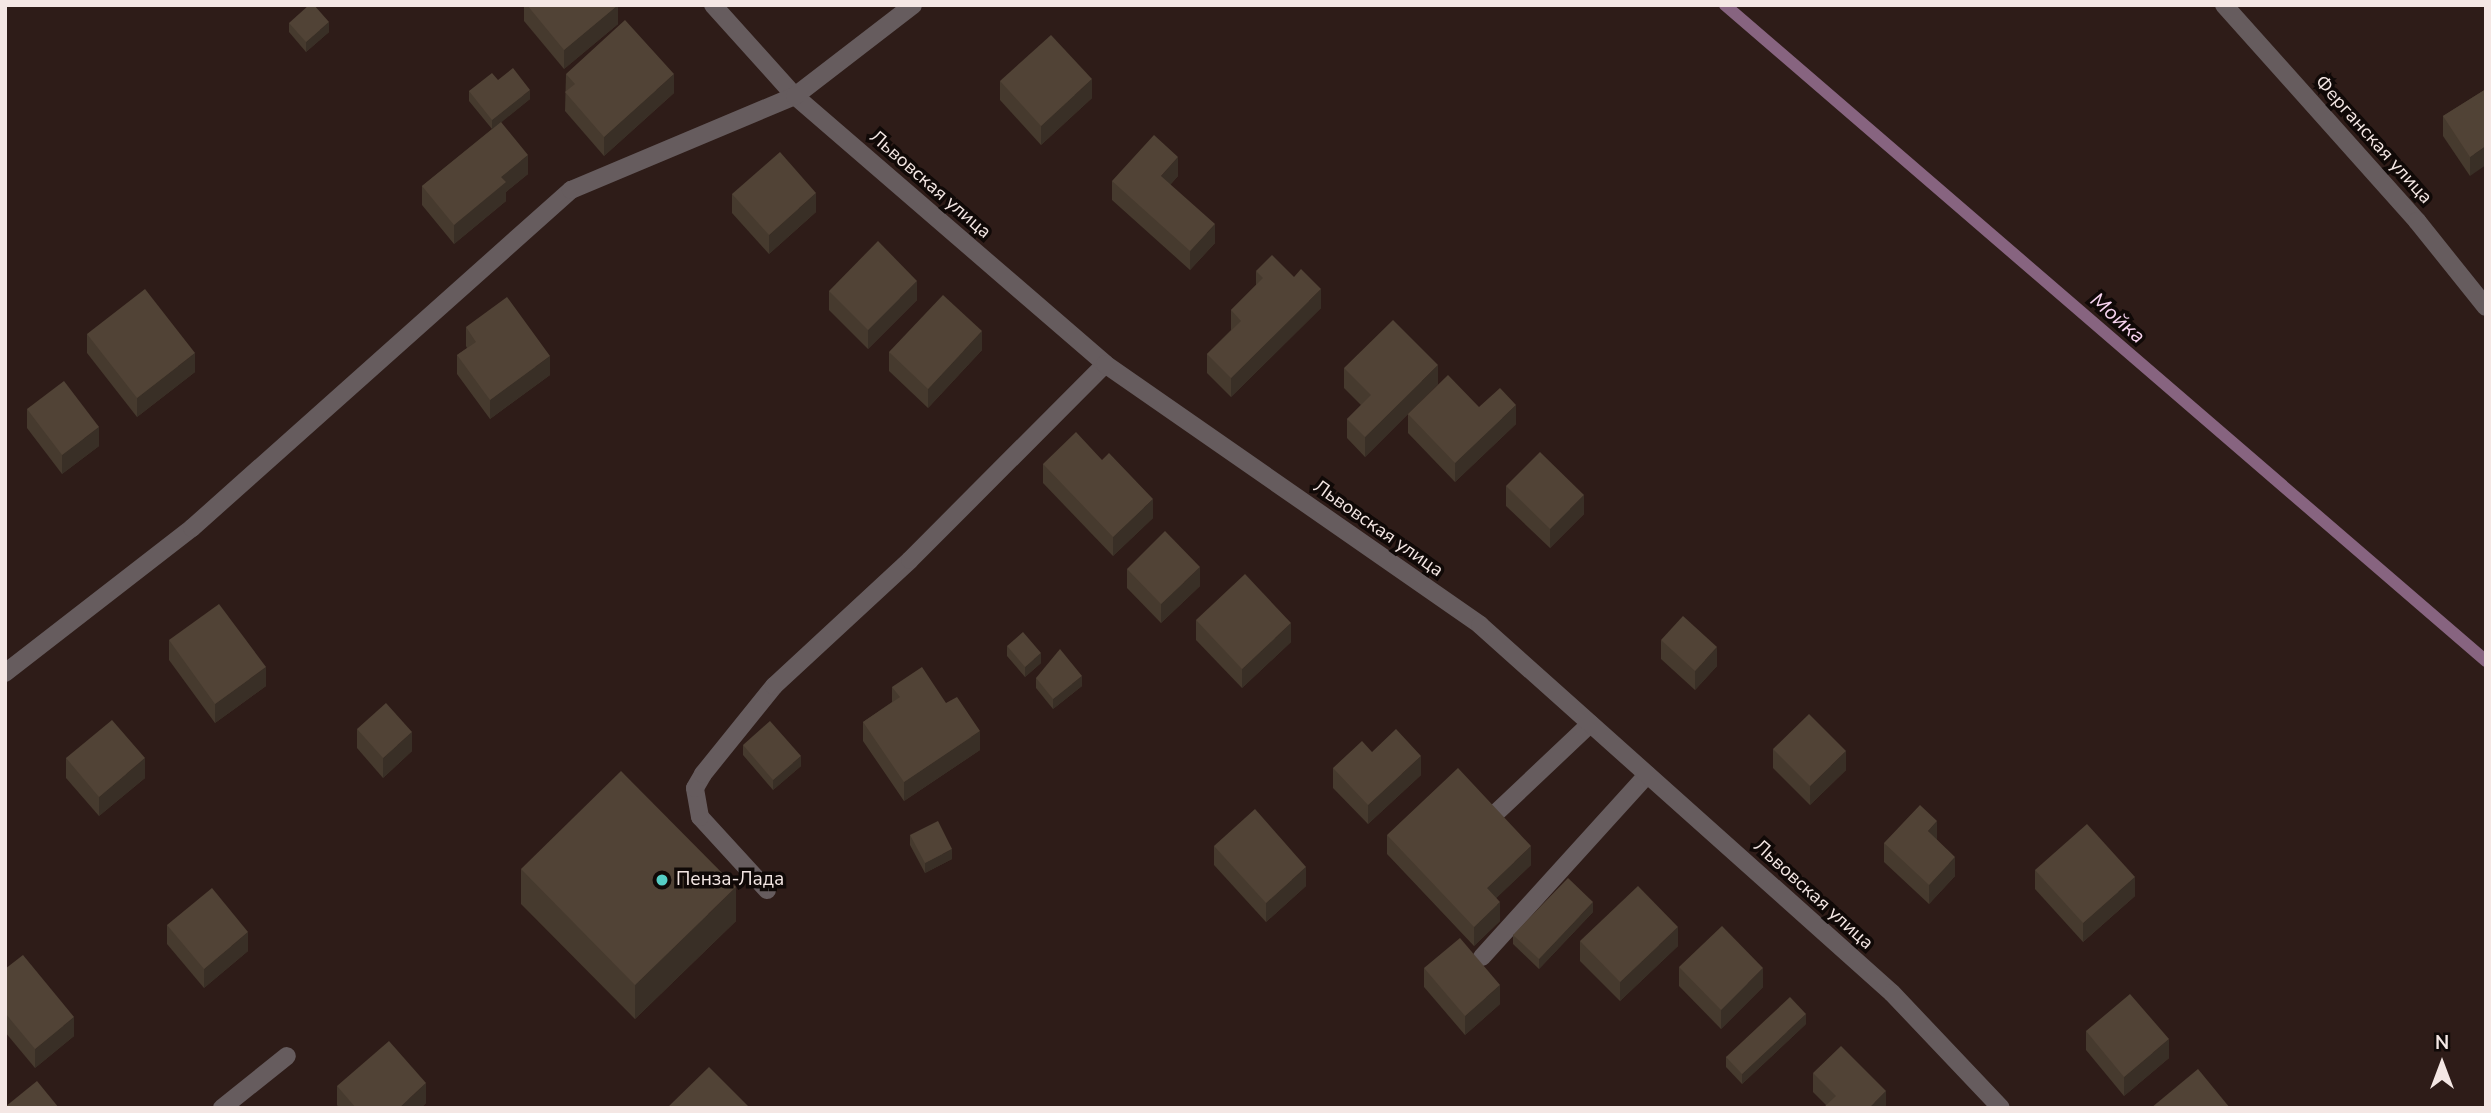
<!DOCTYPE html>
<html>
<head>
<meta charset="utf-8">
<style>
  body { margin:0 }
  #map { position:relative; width:2491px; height:1113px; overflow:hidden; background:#2e1c18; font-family:"Nunito Sans",sans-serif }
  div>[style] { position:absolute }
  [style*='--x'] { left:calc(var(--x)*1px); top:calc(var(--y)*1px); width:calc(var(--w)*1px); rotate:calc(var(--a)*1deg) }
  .stream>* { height:12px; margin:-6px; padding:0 6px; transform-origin:6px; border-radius:6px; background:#876480 }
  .lane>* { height:18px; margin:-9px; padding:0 9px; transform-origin:9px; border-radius:9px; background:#665c5e }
  .street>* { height:18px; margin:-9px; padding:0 9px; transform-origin:9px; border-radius:9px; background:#665c5e }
  .wall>* { inset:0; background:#463a2e }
  .shaded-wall>* { inset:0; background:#392f26 }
  .building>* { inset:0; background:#514336 }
  .dots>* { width:19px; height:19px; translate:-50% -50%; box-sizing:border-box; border:4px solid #100907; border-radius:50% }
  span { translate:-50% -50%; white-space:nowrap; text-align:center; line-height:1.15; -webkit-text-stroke:7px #100907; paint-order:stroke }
  .street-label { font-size:19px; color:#f4e7e4 }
  .poi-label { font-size:19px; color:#f4e7e4 }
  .left { translate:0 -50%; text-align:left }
  .water-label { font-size:21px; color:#f9d5f1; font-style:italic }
  .frame { position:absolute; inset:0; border:7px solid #f4e7e4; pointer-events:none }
  .north { position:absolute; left:2407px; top:1029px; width:70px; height:70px; -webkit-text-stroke:5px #100907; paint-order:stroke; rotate:0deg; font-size:19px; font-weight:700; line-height:28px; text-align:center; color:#f4e7e4 }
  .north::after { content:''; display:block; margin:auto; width:24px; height:32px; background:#f4e7e4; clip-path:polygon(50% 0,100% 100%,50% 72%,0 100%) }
</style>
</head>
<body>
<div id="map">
  <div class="stream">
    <div style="--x:1725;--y:5;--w:1005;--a:40.76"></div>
  </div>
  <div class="lane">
    <div style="--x:1498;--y:811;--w:127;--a:-43.4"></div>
    <div style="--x:767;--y:890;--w:99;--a:-132.5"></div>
    <div style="--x:700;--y:817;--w:29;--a:-100"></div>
    <div style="--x:695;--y:788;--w:16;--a:-60"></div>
    <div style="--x:703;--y:774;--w:113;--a:-51.1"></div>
    <div style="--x:774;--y:686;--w:185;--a:-42.8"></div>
    <div style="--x:910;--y:560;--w:276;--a:-45.1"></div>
    <div style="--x:1482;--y:957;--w:246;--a:-47.8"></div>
  </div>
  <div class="street">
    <div style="--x:713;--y:5;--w:122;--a:48"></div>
    <div style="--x:795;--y:96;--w:410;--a:40.8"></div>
    <div style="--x:1105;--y:364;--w:457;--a:34.8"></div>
    <div style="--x:1480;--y:625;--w:552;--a:41.77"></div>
    <div style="--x:1892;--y:993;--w:158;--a:46.5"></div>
    <div style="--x:2224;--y:5;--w:290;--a:48.2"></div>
    <div style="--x:2417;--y:221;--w:110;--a:51.3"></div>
    <div style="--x:5;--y:673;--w:237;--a:-37.8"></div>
    <div style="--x:192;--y:528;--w:508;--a:-41.73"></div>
    <div style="--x:571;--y:190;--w:243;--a:-22.8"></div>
    <div style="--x:795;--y:96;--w:149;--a:-37.6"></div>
    <div style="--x:222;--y:1108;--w:83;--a:-38.7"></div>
  </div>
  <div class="wall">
    <div style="clip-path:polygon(524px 5px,618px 5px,618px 24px,564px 69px,524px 21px)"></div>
    <div style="clip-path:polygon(289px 23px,329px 32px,306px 52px,289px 32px)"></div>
    <div style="clip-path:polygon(566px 74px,674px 93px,604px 156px,565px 111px)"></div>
    <div style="clip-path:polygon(498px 80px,530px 99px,501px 122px,528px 174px,506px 192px,506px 201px,454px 244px,422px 205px,422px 186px,492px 129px,469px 101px,469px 91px)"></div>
    <div style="clip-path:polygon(1000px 81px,1092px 98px,1041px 145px,1000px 100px)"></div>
    <div style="clip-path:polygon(2486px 89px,2470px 176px,2443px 136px,2443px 116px)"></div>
    <div style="clip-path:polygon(1178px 176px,1170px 185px,1215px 243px,1190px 270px,1112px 200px,1112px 181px)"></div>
    <div style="clip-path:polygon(732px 194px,816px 212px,769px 254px,732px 213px)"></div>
    <div style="clip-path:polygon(1256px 271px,1321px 308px,1231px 397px,1207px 373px,1207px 354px,1231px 330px,1231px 310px,1256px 285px)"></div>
    <div style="clip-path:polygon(829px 291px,917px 300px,868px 349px,829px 310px)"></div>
    <div style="clip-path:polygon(466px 327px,550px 375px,490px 419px,457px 374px,457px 355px,467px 348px,466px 346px)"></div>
    <div style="clip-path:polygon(87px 334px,195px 372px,137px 417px,87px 353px)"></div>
    <div style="clip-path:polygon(982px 350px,928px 408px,889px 371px,889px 352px)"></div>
    <div style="clip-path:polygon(1344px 368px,1438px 384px,1365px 457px,1347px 438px,1347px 419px,1361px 405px,1344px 388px)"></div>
    <div style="clip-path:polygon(1479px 407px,1516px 424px,1455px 482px,1408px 433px,1408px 414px)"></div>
    <div style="clip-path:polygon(27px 409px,99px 446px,62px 474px,27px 428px)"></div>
    <div style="clip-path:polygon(1102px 460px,1153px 518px,1113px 556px,1043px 483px,1043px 464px)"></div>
    <div style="clip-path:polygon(1506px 486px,1584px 514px,1550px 548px,1506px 506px)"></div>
    <div style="clip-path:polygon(1127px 569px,1200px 586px,1161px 623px,1127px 588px)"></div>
    <div style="clip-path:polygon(1196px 620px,1291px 642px,1242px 688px,1196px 640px)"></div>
    <div style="clip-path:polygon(169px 640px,266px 686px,215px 723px,169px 660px)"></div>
    <div style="clip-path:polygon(1661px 640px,1717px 666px,1695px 690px,1661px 659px)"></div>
    <div style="clip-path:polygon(1007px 646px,1041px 663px,1025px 677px,1007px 656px)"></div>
    <div style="clip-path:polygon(1036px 678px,1082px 686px,1053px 709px,1036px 688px)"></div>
    <div style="clip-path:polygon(892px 687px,946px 703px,980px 750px,904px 801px,863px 741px,863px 722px,892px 702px)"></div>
    <div style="clip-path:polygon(357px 729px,412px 751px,383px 778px,357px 748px)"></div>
    <div style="clip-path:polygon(743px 745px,801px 766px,773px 790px,743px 755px)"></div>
    <div style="clip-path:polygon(1773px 749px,1846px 770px,1810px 805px,1773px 768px)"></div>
    <div style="clip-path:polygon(66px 758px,145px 778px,99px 816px,66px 778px)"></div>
    <div style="clip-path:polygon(1333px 768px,1421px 775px,1368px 824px,1333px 788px)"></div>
    <div style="clip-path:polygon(910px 835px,952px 859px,925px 873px,910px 845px)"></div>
    <div style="clip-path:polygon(1387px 835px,1531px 865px,1496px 898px,1500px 921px,1474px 946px,1387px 854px)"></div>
    <div style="clip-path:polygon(1937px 840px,1955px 876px,1929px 904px,1884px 862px,1884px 843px)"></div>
    <div style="clip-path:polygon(1214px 846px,1306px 886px,1266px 922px,1214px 865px)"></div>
    <div style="clip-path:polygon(521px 869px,736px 921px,635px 1019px,521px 904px)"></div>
    <div style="clip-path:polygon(2035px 870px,2135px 896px,2083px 942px,2035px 889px)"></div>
    <div style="clip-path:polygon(1593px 912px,1539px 969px,1513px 944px,1513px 935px)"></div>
    <div style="clip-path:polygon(167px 925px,248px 951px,204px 988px,167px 944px)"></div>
    <div style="clip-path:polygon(1580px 941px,1678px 946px,1620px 1001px,1580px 961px)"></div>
    <div style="clip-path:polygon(1679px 967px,1763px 987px,1721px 1029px,1679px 986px)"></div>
    <div style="clip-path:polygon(1424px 968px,1500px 1004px,1465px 1035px,1424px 987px)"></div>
    <div style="clip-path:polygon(5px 969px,74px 1036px,35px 1068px,5px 1032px)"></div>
    <div style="clip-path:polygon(1806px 1024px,1742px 1084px,1726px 1067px,1726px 1057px)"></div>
    <div style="clip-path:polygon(2086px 1031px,2169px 1058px,2124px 1096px,2086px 1050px)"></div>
    <div style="clip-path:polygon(1813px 1073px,1886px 1108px,1826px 1105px,1813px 1092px)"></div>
    <div style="clip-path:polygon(337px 1086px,426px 1103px,421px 1108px,339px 1108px,337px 1105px)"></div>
  </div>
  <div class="shaded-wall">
    <div style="clip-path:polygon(618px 5px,618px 24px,564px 69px,564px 50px)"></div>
    <div style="clip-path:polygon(329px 22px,329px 32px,306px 52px,306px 42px)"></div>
    <div style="clip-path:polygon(674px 74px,674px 93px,604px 156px,604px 137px)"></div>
    <div style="clip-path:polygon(1092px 79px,1092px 98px,1041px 145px,1041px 126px)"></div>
    <div style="clip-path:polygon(530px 90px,530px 99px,492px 130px,492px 120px)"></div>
    <div style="clip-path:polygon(2486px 146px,2486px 165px,2470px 176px,2470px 157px)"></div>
    <div style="clip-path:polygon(528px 155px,528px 174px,506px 192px,506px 201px,454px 244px,454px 225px,501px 177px)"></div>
    <div style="clip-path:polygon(1178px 157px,1178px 176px,1161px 195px,1161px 176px)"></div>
    <div style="clip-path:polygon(816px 193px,816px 212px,769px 254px,769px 235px)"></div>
    <div style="clip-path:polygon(1215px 224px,1215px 243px,1190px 270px,1190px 251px)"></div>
    <div style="clip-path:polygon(917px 281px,917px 300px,868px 349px,868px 330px)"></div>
    <div style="clip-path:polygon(1321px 289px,1321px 308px,1231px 397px,1231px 378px)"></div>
    <div style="clip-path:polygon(982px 331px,982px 350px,928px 408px,928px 389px)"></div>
    <div style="clip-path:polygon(195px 353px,195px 372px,137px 417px,137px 398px)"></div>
    <div style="clip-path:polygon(550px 356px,550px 375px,490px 419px,490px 400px)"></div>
    <div style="clip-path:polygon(1438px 365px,1438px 384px,1365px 457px,1365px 437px)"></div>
    <div style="clip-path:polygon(1516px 405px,1516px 424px,1455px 482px,1455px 463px)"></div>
    <div style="clip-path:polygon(99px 427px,99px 446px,62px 474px,62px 455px)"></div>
    <div style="clip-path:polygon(1584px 495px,1584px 514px,1550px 548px,1550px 529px)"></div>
    <div style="clip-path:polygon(1153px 499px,1153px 518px,1113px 556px,1113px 537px)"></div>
    <div style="clip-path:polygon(1200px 567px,1200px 586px,1161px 623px,1161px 604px)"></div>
    <div style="clip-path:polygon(1291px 623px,1291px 642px,1242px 688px,1242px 669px)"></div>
    <div style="clip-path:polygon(1717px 647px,1717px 666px,1695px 690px,1695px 671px)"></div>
    <div style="clip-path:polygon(1041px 653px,1041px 663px,1025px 677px,1025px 667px)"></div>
    <div style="clip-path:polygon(266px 667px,266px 686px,215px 723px,215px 704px)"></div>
    <div style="clip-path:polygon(1082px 676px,1082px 686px,1053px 709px,1053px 699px)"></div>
    <div style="clip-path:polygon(980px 731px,980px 750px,904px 801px,904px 782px)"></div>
    <div style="clip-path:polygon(412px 732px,412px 751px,383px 778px,383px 758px)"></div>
    <div style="clip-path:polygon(1846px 751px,1846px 770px,1810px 805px,1810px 786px)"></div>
    <div style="clip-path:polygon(801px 756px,801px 766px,773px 790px,773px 780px)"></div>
    <div style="clip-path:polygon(1421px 756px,1421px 775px,1368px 824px,1368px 805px)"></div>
    <div style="clip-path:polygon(145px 758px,145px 778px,99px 816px,99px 797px)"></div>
    <div style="clip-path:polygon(1937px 821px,1937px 841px,1928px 831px)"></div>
    <div style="clip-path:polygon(1531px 846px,1531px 865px,1487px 907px,1487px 888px)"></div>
    <div style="clip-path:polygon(952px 849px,952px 859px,925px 873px,925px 863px)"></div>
    <div style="clip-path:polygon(1955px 857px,1955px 876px,1929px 904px,1929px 885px)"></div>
    <div style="clip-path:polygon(1306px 867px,1306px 886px,1266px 922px,1266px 903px)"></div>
    <div style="clip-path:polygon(2135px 877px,2135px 896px,2083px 942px,2083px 923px)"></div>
    <div style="clip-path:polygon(736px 887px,736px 921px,635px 1019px,635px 985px)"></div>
    <div style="clip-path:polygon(1500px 902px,1500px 921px,1474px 946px,1474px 927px)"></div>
    <div style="clip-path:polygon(1593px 902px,1593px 912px,1539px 969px,1539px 959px)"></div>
    <div style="clip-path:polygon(1678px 927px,1678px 946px,1620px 1001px,1620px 982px)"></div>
    <div style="clip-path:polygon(248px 932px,248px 951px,204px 988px,204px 969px)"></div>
    <div style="clip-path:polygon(1763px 968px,1763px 987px,1721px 1029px,1721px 1010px)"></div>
    <div style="clip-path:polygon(1500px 985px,1500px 1004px,1465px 1035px,1465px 1016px)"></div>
    <div style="clip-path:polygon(1806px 1014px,1806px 1024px,1742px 1084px,1742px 1074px)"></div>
    <div style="clip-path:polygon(74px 1017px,74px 1036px,35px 1068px,35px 1049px)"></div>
    <div style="clip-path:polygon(2169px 1039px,2169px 1058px,2124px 1096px,2124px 1077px)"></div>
    <div style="clip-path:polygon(426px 1083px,426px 1103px,421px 1108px,399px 1108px)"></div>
    <div style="clip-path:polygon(1886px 1091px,1886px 1108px,1869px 1108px)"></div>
  </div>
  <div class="building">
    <div style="clip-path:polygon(309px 5px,314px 5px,329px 22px,306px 42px,289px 23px)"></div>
    <div style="clip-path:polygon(527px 5px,618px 5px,564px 50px)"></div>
    <div style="clip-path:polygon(625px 20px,674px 74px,604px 137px,565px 92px,575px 84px,566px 74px)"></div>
    <div style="clip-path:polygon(1051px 35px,1092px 79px,1041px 126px,1000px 81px)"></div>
    <div style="clip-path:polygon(513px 68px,530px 90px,492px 120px,469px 91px,492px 73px,498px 80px)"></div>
    <div style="clip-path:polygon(2486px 89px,2486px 146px,2470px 157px,2443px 116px)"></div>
    <div style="clip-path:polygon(501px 122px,528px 155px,501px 177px,506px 182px,454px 225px,422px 186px)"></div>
    <div style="clip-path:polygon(1154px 135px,1178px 157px,1161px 176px,1215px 224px,1190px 251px,1112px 181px)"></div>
    <div style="clip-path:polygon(780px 152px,816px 193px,769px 235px,732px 194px)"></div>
    <div style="clip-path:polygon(878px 241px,917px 281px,868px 330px,829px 291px)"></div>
    <div style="clip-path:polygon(1272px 255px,1294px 277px,1301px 269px,1321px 289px,1231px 378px,1207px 354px,1241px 321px,1231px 310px,1263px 278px,1256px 271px)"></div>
    <div style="clip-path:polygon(145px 289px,195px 353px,137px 398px,87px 334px)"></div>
    <div style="clip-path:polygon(943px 295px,982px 331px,928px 389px,889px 352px)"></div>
    <div style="clip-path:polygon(507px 297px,550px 356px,490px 400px,457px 355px,476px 342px,466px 327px)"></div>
    <div style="clip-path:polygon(1393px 320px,1438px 365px,1365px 437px,1347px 419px,1371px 395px,1344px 368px)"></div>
    <div style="clip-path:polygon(1448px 375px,1479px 407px,1500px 388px,1516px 405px,1455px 463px,1408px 414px)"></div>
    <div style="clip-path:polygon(64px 381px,99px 427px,62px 455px,27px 409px)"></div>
    <div style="clip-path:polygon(1076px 432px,1102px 460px,1109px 453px,1153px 499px,1113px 537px,1043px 464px)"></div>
    <div style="clip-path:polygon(1540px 452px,1584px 495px,1550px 529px,1506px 486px)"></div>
    <div style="clip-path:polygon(1165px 531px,1200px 567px,1161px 604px,1127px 569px)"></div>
    <div style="clip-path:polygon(1245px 574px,1291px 623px,1242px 669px,1196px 620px)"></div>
    <div style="clip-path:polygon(219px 604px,266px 667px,215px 704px,169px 640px)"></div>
    <div style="clip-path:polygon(1683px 616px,1717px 647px,1695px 671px,1661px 640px)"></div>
    <div style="clip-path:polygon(1023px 632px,1041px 653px,1025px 667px,1007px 646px)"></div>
    <div style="clip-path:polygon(1060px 649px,1082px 676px,1053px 699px,1036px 678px)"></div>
    <div style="clip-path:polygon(922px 667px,946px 703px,957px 697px,980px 731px,904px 782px,863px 722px,900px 697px,892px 687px)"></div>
    <div style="clip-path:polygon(386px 703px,412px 732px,383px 758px,357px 729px)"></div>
    <div style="clip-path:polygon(1809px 714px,1846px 751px,1810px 786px,1773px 749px)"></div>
    <div style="clip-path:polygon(112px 720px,145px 758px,99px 797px,66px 758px)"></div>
    <div style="clip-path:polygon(770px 721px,801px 756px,773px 780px,743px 745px)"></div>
    <div style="clip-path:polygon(1396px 729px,1421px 756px,1368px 805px,1333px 768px,1362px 741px,1372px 752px)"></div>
    <div style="clip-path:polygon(1458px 768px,1531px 846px,1487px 888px,1500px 902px,1474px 927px,1387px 835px)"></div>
    <div style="clip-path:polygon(621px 771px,736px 887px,635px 985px,521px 869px)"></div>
    <div style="clip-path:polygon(1920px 805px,1937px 821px,1928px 831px,1955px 857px,1929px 885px,1884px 843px)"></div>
    <div style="clip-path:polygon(1255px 809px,1306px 867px,1266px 903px,1214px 846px)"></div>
    <div style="clip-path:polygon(938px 821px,952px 849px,925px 863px,910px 835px)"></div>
    <div style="clip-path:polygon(2087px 824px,2135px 877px,2083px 923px,2035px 870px)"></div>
    <div style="clip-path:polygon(1568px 878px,1593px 902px,1539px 959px,1513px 935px)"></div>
    <div style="clip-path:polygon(1638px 886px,1678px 927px,1620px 982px,1580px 941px)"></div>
    <div style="clip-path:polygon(212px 888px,248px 932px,204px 969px,167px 925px)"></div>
    <div style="clip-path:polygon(1722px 926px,1763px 968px,1721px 1010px,1679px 967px)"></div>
    <div style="clip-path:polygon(1460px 938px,1500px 985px,1465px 1016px,1424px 968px)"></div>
    <div style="clip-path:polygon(23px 955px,74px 1017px,35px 1049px,5px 1013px,5px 969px)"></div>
    <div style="clip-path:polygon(2130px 994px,2169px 1039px,2124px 1077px,2086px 1031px)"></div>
    <div style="clip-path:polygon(1790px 997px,1806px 1014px,1742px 1074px,1726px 1057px)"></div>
    <div style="clip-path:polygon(389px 1041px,426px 1083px,399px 1108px,356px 1108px,337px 1086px)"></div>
    <div style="clip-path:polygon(1841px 1046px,1886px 1091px,1869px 1108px,1823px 1108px,1836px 1096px,1813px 1073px)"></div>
    <div style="clip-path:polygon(709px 1067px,750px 1108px,667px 1108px)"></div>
    <div style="clip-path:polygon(2198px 1069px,2230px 1108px,2151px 1108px)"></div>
    <div style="clip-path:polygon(37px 1081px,59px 1108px,5px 1108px,5px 1107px)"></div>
  </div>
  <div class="dots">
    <div style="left:662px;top:880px;background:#55cec5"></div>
  </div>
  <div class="street-label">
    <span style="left:2373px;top:140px;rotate:48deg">Ферганская улица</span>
    <span style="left:930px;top:185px;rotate:41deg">Львовская улица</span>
    <span style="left:1378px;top:529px;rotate:35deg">Львовская улица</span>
    <span style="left:1813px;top:895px;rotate:42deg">Львовская улица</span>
  </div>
  <div class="poi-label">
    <span class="left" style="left:676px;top:880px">Пенза-Лада</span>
  </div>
  <div class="water-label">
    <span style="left:2118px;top:318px;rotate:41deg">Мойка</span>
  </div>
  <div class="frame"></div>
  <div class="north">N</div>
</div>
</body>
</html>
